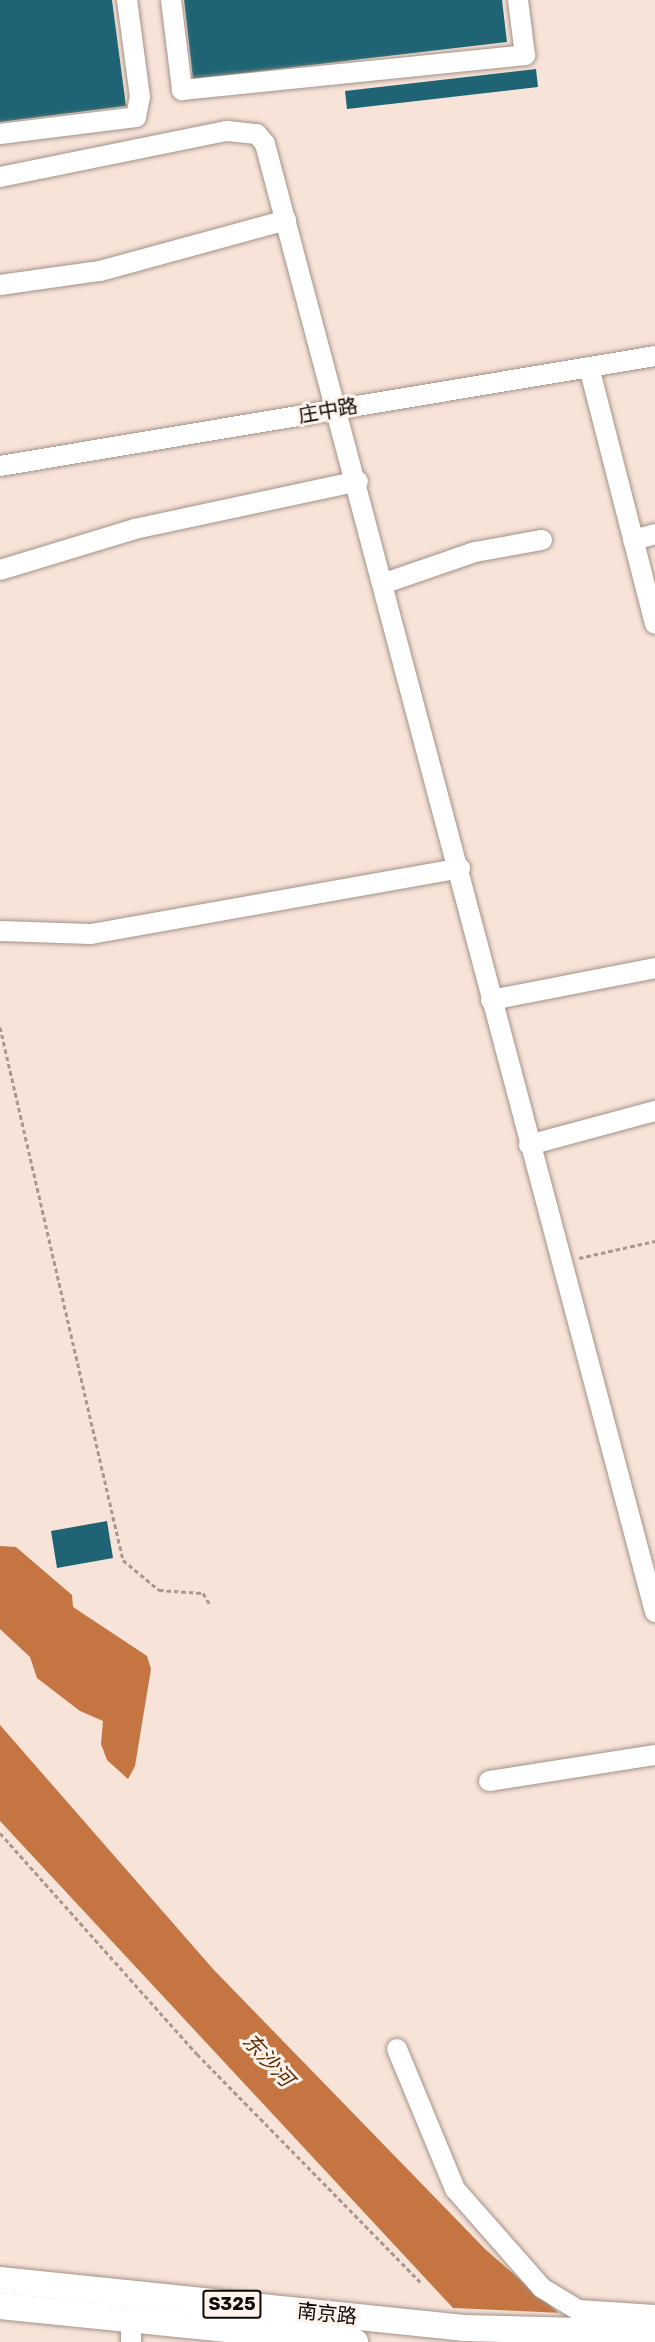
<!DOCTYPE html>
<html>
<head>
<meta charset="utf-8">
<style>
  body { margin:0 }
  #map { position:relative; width:655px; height:2342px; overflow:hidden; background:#f7e3d8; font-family:Rubik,"Noto Sans SC",sans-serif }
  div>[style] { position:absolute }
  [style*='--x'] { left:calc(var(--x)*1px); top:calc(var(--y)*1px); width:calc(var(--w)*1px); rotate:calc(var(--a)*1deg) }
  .water>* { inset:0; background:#c47542 }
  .pier>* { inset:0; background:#f7e3d8 }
  .building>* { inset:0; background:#1e6474 }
  .path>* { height:3px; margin-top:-1.5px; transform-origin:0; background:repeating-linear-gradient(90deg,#a89890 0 4.5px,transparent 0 7.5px) }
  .roads { filter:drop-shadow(0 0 2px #a49287) drop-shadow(0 0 2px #a49287) }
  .minor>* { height:20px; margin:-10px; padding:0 10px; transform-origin:10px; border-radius:10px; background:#fff }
  .major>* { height:26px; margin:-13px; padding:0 13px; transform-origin:13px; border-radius:13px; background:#fff }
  span { translate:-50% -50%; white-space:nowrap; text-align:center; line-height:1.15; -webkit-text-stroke:6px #fef2ec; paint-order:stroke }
  .shield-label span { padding:2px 4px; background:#fef2ec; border:2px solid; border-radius:4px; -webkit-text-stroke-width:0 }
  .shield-label { font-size:18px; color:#100a07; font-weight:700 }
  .street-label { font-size:20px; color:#100a07 }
  .water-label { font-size:21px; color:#5e2b01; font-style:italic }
</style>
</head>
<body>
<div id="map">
  <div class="water">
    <div style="clip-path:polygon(0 1546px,16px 1547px,72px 1595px,73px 1607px,147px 1656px,151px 1669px,135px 1766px,128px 1779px,107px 1760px,101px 1744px,103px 1721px,80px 1711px,37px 1678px,30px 1657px,0 1629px)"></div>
    <div style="clip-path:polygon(0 1725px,213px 1969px,486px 2250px,592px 2342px,488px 2342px,453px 2308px,0 1821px)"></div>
  </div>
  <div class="pier">
    <div style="clip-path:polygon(453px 2308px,563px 2313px,595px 2342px,484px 2342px)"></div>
  </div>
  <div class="building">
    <div style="clip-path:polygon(0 0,112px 0,126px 106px,0 122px)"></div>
    <div style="clip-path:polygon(184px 0,502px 0,507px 42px,193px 79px)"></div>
    <div style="clip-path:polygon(536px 69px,538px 87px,347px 109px,345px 91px)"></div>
    <div style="clip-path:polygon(107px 1521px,113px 1558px,57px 1568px,51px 1531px)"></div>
  </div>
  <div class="path">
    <div style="--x:0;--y:1027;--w:547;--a:77.01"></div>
    <div style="--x:123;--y:1560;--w:47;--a:39.8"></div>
    <div style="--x:159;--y:1590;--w:44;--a:3.9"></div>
    <div style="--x:203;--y:1593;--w:12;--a:59"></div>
    <div style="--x:579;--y:1258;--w:78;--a:-12.6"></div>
    <div style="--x:0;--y:1833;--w:296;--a:48.3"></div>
    <div style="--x:197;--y:2054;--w:319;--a:45.6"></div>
  </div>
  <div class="roads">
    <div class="minor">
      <div style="--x:171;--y:0;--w:91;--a:83"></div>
      <div style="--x:182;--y:90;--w:345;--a:-5.8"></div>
      <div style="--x:525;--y:55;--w:55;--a:-97.3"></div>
      <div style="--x:0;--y:134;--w:137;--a:-7.1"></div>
      <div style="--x:136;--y:117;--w:20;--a:-79"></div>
      <div style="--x:140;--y:97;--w:98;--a:-97.6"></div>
      <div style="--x:0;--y:177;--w:232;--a:-11.5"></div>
      <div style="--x:227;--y:131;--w:30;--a:6"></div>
      <div style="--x:257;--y:134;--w:13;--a:51"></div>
      <div style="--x:265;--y:144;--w:1519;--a:75.12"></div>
      <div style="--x:0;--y:285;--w:101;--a:-8"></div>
      <div style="--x:100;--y:271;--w:193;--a:-15.3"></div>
      <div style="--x:589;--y:367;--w:265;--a:75.6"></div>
      <div style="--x:0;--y:466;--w:664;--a:-9.53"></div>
      <div style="--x:633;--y:540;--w:23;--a:-15"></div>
      <div style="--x:0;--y:570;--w:141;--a:-16.9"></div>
      <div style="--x:135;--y:529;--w:228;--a:-12.1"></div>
      <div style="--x:385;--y:583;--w:95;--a:-19"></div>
      <div style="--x:475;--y:552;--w:68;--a:-10.2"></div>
      <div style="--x:0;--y:931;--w:91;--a:1.9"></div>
      <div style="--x:91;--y:934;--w:375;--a:-10.1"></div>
      <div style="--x:491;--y:1000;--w:167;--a:-11"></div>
      <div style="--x:529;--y:1145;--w:131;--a:-15.1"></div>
      <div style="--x:489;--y:1781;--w:168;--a:-8.9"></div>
      <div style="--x:397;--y:2049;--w:152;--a:67.5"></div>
      <div style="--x:455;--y:2189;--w:132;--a:48.7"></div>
      <div style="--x:542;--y:2288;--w:42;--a:31.4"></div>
      <div style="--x:578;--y:2310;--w:77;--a:3.7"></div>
      <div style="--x:131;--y:2319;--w:23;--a:90"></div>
    </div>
    <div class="major">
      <div style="--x:0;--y:2280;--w:466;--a:5.9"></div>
      <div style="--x:464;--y:2328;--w:191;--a:1.5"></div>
      <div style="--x:0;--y:2306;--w:357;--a:5.8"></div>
    </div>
  </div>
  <div class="shield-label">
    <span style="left:232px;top:2304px">S325</span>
  </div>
  <div class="street-label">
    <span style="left:328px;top:411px;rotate:-10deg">庄中路</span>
    <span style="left:327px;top:2314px;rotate:6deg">南京路</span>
  </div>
  <div class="water-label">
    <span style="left:268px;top:2060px;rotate:47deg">东沙河</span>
  </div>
</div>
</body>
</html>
